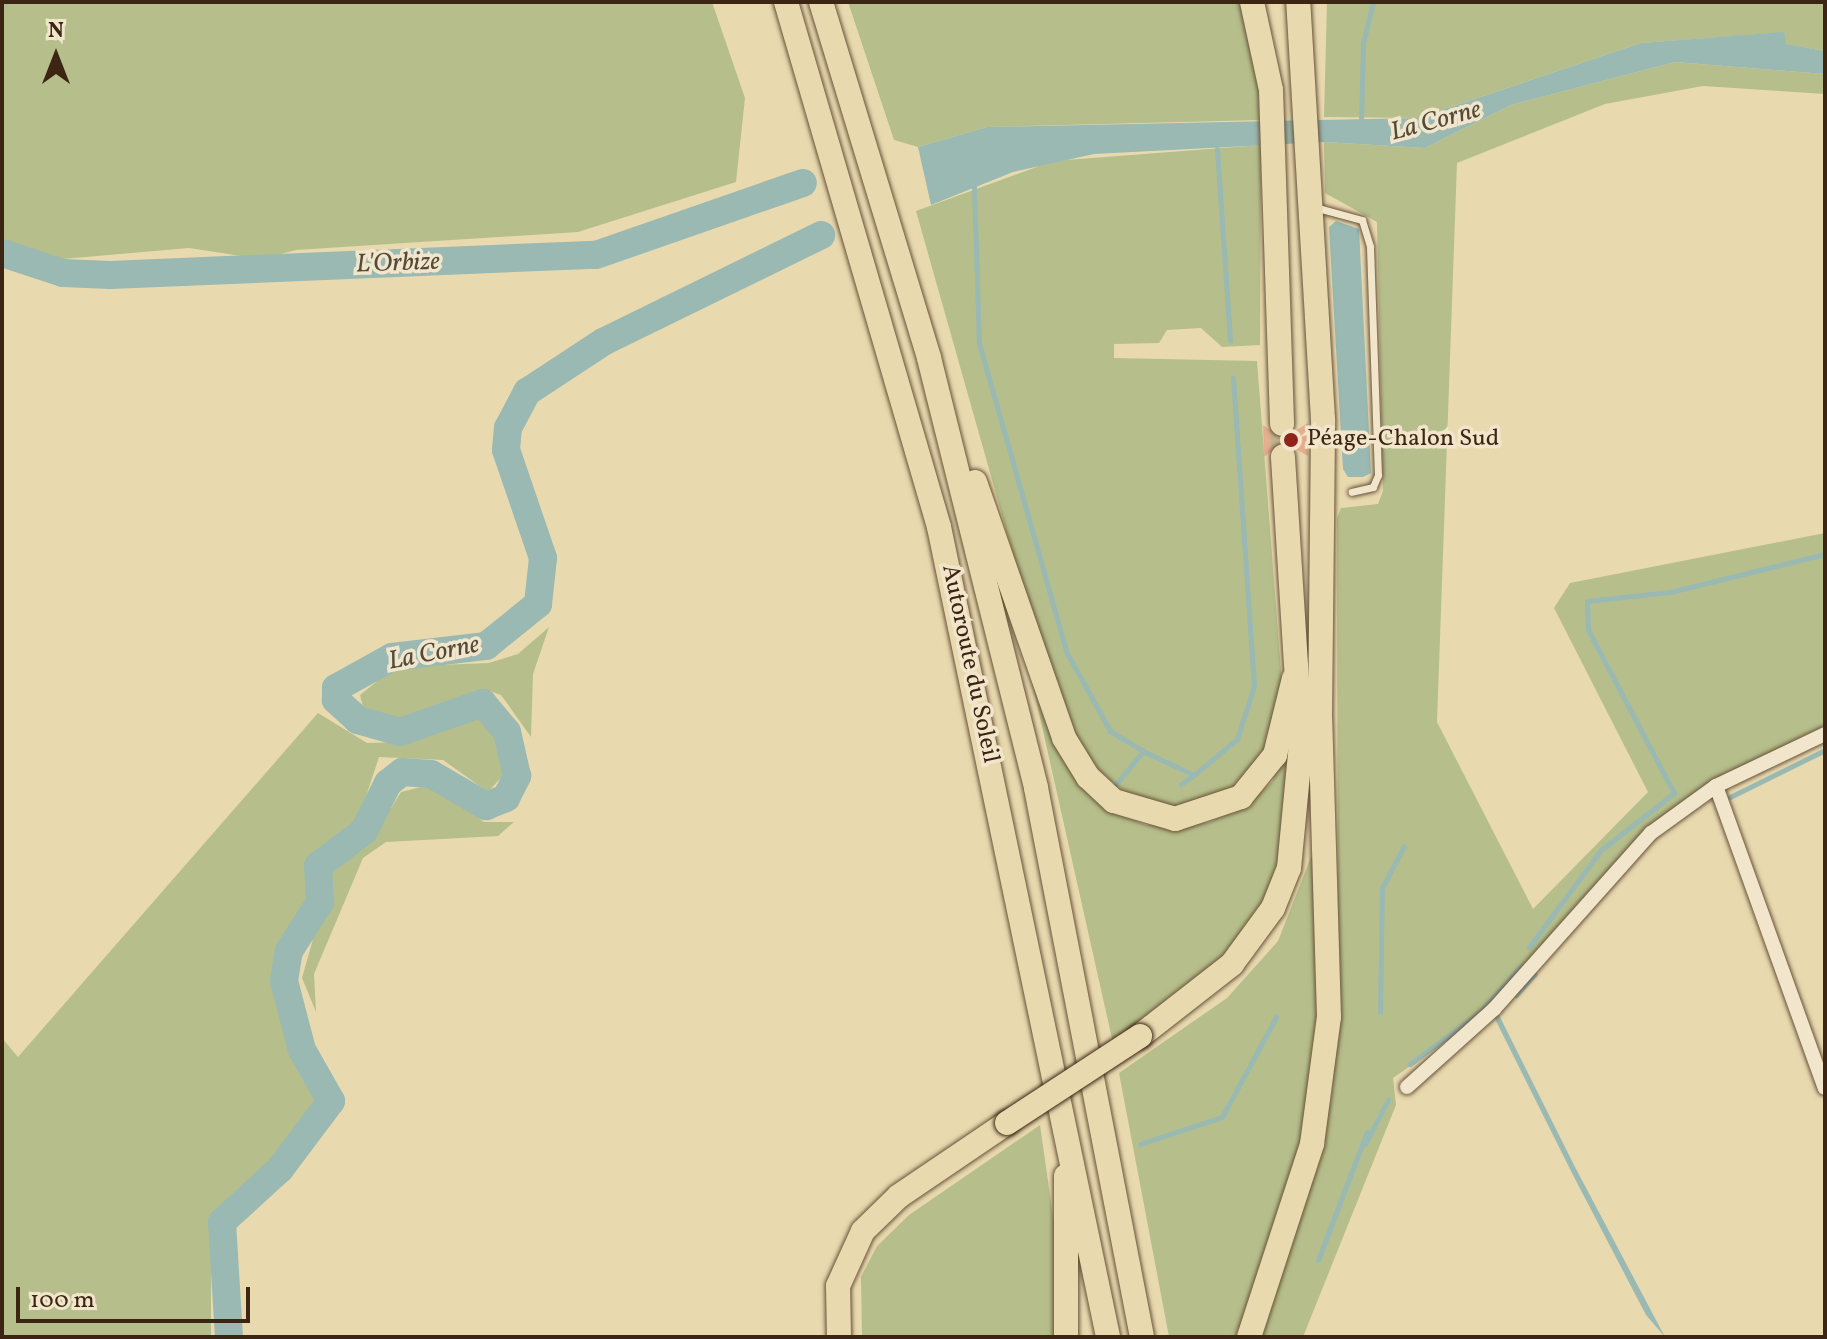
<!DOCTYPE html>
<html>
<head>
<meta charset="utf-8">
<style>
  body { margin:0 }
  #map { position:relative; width:1827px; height:1339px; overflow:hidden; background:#e9d9af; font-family:Vollkorn,serif }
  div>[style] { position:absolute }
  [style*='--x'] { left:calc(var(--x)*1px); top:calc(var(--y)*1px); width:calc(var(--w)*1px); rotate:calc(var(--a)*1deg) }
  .green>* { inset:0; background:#b6bf8b }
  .water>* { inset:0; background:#99b9b2 }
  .stream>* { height:5px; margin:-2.5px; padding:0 2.5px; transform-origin:2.5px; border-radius:2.5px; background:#99b9b2 }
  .river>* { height:28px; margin:-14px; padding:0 14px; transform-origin:14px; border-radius:14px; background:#99b9b2 }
  .building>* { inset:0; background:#e5ae8d }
  .highway-tunnel>* { height:24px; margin-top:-12px; transform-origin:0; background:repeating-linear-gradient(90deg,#c6b590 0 24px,transparent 0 36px) }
  .roads { filter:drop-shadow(0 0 2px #675239) drop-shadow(0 0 2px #675239) }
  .lane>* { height:7px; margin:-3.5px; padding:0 3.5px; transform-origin:3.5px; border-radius:3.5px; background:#f1e6cb }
  .street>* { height:14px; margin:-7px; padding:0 7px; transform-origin:7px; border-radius:7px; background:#f1e6cb }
  .highway>* { height:24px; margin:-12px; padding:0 12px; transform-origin:12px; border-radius:12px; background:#e9d9af }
  .bridges { filter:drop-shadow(0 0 2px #3c2512) drop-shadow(0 0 2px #3c2512) }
  .highway-bridge>* { height:24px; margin:-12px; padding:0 12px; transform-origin:12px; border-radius:12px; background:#e9d9af }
  .dots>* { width:22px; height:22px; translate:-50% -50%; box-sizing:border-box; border:4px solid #f1e6cb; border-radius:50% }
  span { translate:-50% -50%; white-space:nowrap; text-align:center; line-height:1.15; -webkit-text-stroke:7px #f1e6cb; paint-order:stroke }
  .poi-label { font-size:24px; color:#3c2512 }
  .left { translate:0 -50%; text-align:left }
  .street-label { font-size:24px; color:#3c2512 }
  .water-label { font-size:26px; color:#534a3a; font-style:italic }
  .frame { position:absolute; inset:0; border:4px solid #3c2512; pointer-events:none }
  .north { position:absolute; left:16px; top:16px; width:80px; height:80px; -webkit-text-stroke:6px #f1e6cb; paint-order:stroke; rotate:0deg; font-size:22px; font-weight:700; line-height:32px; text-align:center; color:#3c2512 }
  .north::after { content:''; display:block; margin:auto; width:28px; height:36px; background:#3c2512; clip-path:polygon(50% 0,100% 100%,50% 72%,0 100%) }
  .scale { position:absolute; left:16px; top:1287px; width:234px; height:36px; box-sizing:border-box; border:4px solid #3c2512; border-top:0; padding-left:10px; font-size:24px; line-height:28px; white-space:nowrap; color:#3c2512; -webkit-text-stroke:6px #f1e6cb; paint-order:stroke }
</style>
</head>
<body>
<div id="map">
  <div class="green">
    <div style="clip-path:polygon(2px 2px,712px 2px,745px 98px,736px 182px,578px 232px,296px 250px,261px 259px,189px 248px,51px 260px,2px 240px)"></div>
    <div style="clip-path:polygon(848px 2px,1239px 2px,1255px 30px,1262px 120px,987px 127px,918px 147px,894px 140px)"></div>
    <div style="clip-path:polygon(1327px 2px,1825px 2px,1825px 51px,1785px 44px,1776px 33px,1641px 43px,1418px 118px,1324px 117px)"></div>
    <div style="clip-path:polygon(1675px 62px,1825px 74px,1825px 94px,1703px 86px,1605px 104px,1457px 163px,1437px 722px,1533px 909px,1648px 792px,1554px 608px,1570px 583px,1825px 533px,1825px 732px,1656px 822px,1479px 1018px,1393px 1078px,1396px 1105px,1303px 1337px,1259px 1337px,1331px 1100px,1338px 1030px,1337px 518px,1341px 508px,1378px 504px,1383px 491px,1377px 222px,1325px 193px,1324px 142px,1425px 148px,1511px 105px)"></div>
    <div style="clip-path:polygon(1261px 145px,1260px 345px,1222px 347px,1201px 328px,1167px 330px,1159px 343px,1114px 344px,1114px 358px,1257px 361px,1283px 697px,1277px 730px,1237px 792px,1178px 808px,1136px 801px,1084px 758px,1017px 568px,916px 211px,1053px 161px)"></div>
    <div style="clip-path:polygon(549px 627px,533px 674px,531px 737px,501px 695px,483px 689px,398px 719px,363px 707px,360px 695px,386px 674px,413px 666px,489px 663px,518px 654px)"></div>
    <div style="clip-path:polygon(1028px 664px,1078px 779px,1104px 809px,1146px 825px,1207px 823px,1245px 807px,1272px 782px,1289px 744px,1291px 820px,1265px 913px,1213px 971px,1113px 1043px)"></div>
    <div style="clip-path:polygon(318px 713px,367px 743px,406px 742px,477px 716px,498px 736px,507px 771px,488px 792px,443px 760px,379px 757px,356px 827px,311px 857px,308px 895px,279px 943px,276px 989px,296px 1060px,320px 1099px,289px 1146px,211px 1220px,211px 1337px,2px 1337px,2px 1038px,18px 1057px)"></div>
    <div style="clip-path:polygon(421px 787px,444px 790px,484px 822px,514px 822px,498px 836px,386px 842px,363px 858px,314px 974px,316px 1012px,302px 978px,332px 872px,374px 836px,401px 792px)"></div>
    <div style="clip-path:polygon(1313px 852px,1319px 852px,1317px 1087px,1243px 1337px,1169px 1337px,1119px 1073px,1227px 998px,1278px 941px)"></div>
    <div style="clip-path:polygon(1040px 1125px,1061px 1272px,1056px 1337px,862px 1337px,861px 1277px,877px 1246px,909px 1215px)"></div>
  </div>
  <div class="water">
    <div style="clip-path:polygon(1784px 32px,1786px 44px,1825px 51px,1825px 74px,1675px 62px,1511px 105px,1425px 148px,1324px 142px,1094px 154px,1013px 172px,931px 205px,918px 147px,987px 127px,1418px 118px,1641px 43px)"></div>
    <div style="clip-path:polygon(1336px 221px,1359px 229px,1371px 473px,1363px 477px,1348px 477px,1343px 469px,1329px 227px)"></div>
    <div style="clip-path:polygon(1498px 1013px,1575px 1167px,1665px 1337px,1646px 1315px,1573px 1175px,1494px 1017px)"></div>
  </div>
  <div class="stream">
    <div style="--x:1361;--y:120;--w:77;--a:-88.5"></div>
    <div style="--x:1363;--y:43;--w:42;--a:-76.3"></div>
    <div style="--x:1217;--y:149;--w:192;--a:86.1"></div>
    <div style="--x:974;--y:187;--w:156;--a:88.2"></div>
    <div style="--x:979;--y:343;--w:322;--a:74.2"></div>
    <div style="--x:1067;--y:653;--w:89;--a:61.1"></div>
    <div style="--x:1110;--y:731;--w:39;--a:31"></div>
    <div style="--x:1194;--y:775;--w:56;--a:-39.9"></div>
    <div style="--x:1237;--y:739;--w:56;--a:-72.2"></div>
    <div style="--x:1254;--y:686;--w:309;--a:-93.9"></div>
    <div style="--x:1116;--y:784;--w:43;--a:-50.7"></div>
    <div style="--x:1143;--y:751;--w:56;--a:25.2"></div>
    <div style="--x:1194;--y:775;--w:16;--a:145"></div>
    <div style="--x:1730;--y:797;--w:106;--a:-26.3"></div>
    <div style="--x:1529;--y:947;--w:121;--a:-53.4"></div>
    <div style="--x:1601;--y:850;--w:93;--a:-38"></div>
    <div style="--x:1674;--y:793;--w:184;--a:-117.8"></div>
    <div style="--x:1588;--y:630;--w:29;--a:-92"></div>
    <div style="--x:1587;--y:601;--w:83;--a:-6.2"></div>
    <div style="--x:1670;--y:592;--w:160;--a:-13.8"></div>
    <div style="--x:1516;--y:995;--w:28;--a:-48"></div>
    <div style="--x:1380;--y:1012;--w:124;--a:-89.1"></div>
    <div style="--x:1382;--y:888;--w:47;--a:-62.4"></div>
    <div style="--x:1410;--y:1064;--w:87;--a:-36.6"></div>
    <div style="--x:1480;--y:1012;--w:62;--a:-48.3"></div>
    <div style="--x:1140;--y:1144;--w:86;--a:-18.2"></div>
    <div style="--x:1222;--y:1117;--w:114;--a:-61.6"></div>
    <div style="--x:1365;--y:1144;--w:50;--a:-62.4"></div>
    <div style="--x:1318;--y:1260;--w:137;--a:-69.1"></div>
  </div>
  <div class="river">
    <div style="--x:2;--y:253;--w:64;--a:18.2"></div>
    <div style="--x:63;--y:273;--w:47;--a:2.4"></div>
    <div style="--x:110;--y:275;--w:486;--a:-2.4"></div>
    <div style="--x:596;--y:255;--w:219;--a:-19.2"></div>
    <div style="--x:229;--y:1337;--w:115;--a:-93.5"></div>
    <div style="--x:222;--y:1222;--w:79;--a:-42.4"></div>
    <div style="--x:280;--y:1169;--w:85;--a:-53.1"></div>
    <div style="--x:331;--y:1101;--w:59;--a:-119.6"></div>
    <div style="--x:302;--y:1050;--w:71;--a:-104.6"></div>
    <div style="--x:284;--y:981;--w:30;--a:-81"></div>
    <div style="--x:289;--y:951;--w:58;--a:-57.7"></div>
    <div style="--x:320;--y:902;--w:36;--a:-93"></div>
    <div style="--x:318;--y:866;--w:58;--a:-37.3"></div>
    <div style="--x:364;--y:831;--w:54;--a:-63.4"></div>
    <div style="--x:388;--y:783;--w:18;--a:-38"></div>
    <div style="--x:402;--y:772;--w:29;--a:4"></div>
    <div style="--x:431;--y:774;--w:64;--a:30.2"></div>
    <div style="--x:486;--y:806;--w:22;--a:-22"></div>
    <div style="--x:506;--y:798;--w:25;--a:-63"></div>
    <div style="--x:517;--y:776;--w:45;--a:-102.8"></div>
    <div style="--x:507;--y:732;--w:38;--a:-130"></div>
    <div style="--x:483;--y:703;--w:88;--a:160.7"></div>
    <div style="--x:400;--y:732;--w:44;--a:-164.1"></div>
    <div style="--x:358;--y:720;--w:30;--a:-138"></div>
    <div style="--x:336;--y:700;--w:12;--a:-90"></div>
    <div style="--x:336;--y:688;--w:64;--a:-29"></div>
    <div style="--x:392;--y:657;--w:95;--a:-6.7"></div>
    <div style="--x:486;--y:646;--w:67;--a:-38.9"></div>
    <div style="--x:538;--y:604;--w:46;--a:-83.8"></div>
    <div style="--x:543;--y:558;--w:114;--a:-108.9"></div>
    <div style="--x:506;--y:450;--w:22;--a:-85"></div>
    <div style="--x:508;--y:428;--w:41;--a:-62.2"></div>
    <div style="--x:527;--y:392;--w:91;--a:-33.3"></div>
    <div style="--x:603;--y:342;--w:243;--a:-26.1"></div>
  </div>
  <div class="building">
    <div style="clip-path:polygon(1308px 423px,1308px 456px,1283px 442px,1264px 457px,1263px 425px,1282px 439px)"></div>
  </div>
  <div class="highway-tunnel">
    <div style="--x:1282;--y:424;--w:33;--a:88"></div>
  </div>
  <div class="roads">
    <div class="lane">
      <div style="--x:1314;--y:207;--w:50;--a:15.2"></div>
      <div style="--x:1362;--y:220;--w:28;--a:73"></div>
      <div style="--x:1370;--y:247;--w:228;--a:88"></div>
      <div style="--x:1378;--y:475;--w:13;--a:113"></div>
      <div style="--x:1373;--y:487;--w:22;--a:167"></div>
    </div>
    <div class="street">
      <div style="--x:1825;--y:734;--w:121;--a:154.5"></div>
      <div style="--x:1716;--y:786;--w:321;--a:70.2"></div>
      <div style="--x:1407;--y:1087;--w:117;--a:-41.9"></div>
      <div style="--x:1494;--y:1009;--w:236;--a:-48.3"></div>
      <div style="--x:1651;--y:833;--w:80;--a:-35.9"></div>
    </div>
    <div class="highway">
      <div style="--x:786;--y:2;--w:547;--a:73.75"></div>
      <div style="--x:939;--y:527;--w:827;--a:78.21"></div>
      <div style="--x:821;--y:2;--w:372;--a:73.1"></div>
      <div style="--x:929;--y:358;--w:443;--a:76"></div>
      <div style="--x:1036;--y:788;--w:559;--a:79.07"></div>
      <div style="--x:1252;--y:2;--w:90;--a:77.8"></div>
      <div style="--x:1271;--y:90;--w:334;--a:88.1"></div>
      <div style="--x:975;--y:482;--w:271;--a:70.8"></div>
      <div style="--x:1064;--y:738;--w:46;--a:58.4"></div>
      <div style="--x:1088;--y:777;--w:35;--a:43"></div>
      <div style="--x:1114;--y:801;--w:64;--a:16.4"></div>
      <div style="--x:1175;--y:819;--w:70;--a:-18.4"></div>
      <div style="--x:1241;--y:797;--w:54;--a:-51"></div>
      <div style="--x:1275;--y:755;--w:79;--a:-76.1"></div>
      <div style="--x:1140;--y:1036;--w:117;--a:-38"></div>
      <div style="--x:1232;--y:964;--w:69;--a:-53.8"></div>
      <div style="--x:1273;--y:908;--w:43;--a:-68.2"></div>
      <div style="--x:1289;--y:868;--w:125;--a:-84.5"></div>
      <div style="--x:1301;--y:744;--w:288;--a:-93.6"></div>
      <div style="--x:1066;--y:1176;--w:161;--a:90"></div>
      <div style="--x:839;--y:1337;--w:51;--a:-91.1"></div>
      <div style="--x:838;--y:1286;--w:60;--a:-65.6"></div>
      <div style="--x:863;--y:1231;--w:50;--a:-44.2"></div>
      <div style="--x:899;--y:1196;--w:130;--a:-34.1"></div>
      <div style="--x:1249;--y:1337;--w:203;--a:-71.9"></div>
      <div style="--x:1312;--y:1144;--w:128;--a:-82.4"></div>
      <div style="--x:1329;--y:1017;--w:301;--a:-91.7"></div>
      <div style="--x:1320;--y:716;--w:297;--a:-89.4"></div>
      <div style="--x:1323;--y:419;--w:418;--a:-93.4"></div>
    </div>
  </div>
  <div class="bridges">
    <div class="highway-bridge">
      <div style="--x:1007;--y:1123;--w:159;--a:-33.2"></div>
    </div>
  </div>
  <div class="dots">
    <div style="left:1291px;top:440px;background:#8f2418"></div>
  </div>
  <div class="poi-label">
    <span class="left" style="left:1307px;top:440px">Péage-Chalon Sud</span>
  </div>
  <div class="street-label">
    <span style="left:969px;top:664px;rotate:78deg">Autoroute du Soleil</span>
  </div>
  <div class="water-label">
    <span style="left:1436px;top:122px;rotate:-15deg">La Corne</span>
    <span style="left:398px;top:264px;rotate:-2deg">L'Orbize</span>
    <span style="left:434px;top:654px;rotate:-11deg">La Corne</span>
  </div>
  <div class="frame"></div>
  <div class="north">N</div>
  <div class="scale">100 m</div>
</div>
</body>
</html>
